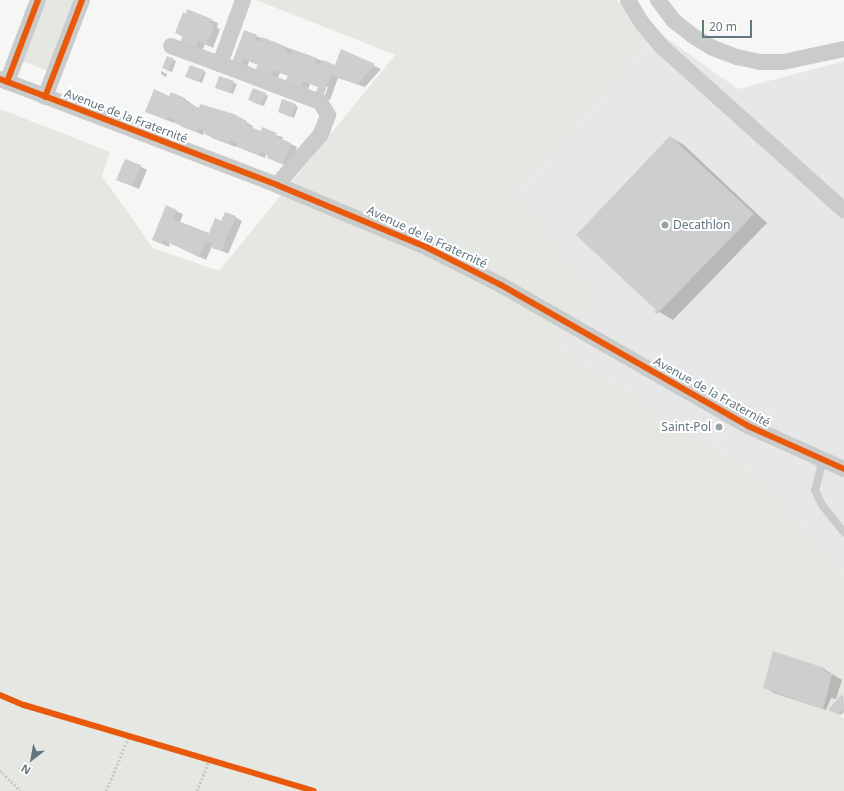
<!DOCTYPE html>
<html>
<head>
<meta charset="utf-8">
<style>
  body { margin:0 }
  #map { position:relative; width:844px; height:791px; overflow:hidden; background:#f6f6f5; font-family:"Noto Sans",sans-serif }
  div>[style] { position:absolute }
  [style*='--x'] { left:calc(var(--x)*1px); top:calc(var(--y)*1px); width:calc(var(--w)*1px); rotate:calc(var(--a)*1deg) }
  .built>* { inset:0; background:#e6e7e6 }
  .green>* { inset:0; background:#e5e8e2 }
  .shadow>* { inset:0; background:#0003 }
  .building>* { inset:0; background:#cdcfcf }
  .path>* { height:2.5px; margin-top:-1.25px; transform-origin:0; background:repeating-linear-gradient(90deg,#c7c9ca 0 2px,transparent 0 4px) }
  .lane>* { height:8px; margin:-4px; padding:0 4px; transform-origin:4px; border-radius:4px; background:#cacccc }
  .street>* { height:16px; margin:-8px; padding:0 8px; transform-origin:8px; border-radius:8px; background:#cacccc }
  .cycleway>* { height:6px; margin:-3px; padding:0 3px; transform-origin:3px; border-radius:3px; background:#e8590c }
  .dots>* { width:11px; height:11px; translate:-50% -50%; box-sizing:border-box; border:2px solid #fff; border-radius:50% }
  span { translate:-50% -50%; white-space:nowrap; text-align:center; line-height:1.15; -webkit-text-stroke:4px #fff; paint-order:stroke }
  .street-label { font-size:12px; color:#61767f }
  .poi-label { font-size:12px; color:#61767f }
  .left { translate:0 -50%; text-align:left }
  .right { translate:-100% -50%; text-align:right }
  .north { position:absolute; left:12px; top:739px; width:40px; height:40px; -webkit-text-stroke:3px #fff; paint-order:stroke; rotate:211deg; font-size:11px; font-weight:700; line-height:16px; text-align:center; color:#61767f }
  .north::after { content:''; display:block; margin:auto; width:14px; height:18px; background:#61767f; clip-path:polygon(50% 0,100% 100%,50% 72%,0 100%) }
  .scale { position:absolute; left:702px; top:20px; width:50px; height:18px; box-sizing:border-box; border:2px solid #61767f; border-top:0; padding-left:5px; font-size:12px; line-height:14px; white-space:nowrap; color:#61767f; -webkit-text-stroke:3px #fff; paint-order:stroke }
</style>
</head>
<body>
<div id="map">
  <div class="built">
    <div style="clip-path:polygon(658px 32px,738px 89px,844px 61px,844px 575px,758px 476px,555px 346px,518px 192px)"></div>
  </div>
  <div class="green">
    <div style="clip-path:polygon(43px 0,78px 0,51px 72px,20px 60px)"></div>
    <div style="clip-path:polygon(256px 0,616px 0,658px 32px,518px 192px,598px 298px,555px 346px,758px 476px,844px 575px,844px 708px,839px 714px,844px 719px,844px 791px,0 791px,0 109px,110px 152px,102px 176px,153px 248px,219px 271px,395px 55px)"></div>
  </div>
  <div class="shadow">
    <div style="clip-path:polygon(188px 10px,218px 23px,217px 28px,220px 29px,213px 48px,205px 44px,202px 52px,176px 32px)"></div>
    <div style="clip-path:polygon(256px 36px,336px 66px,341px 51px,381px 69px,365px 87px,338px 78px,330px 100px,324px 98px,328px 87px,310px 84px,307px 92px,289px 76px,280px 73px,277px 80px,258px 65px,249px 61px,247px 69px,233px 62px)"></div>
    <div style="clip-path:polygon(173px 60px,176px 61px,172px 72px,166px 70px)"></div>
    <div style="clip-path:polygon(161px 71px,167px 74px,166px 77px,161px 74px)"></div>
    <div style="clip-path:polygon(203px 71px,206px 72px,202px 83px,190px 78px)"></div>
    <div style="clip-path:polygon(220px 77px,237px 84px,233px 94px,219px 89px)"></div>
    <div style="clip-path:polygon(265px 94px,268px 96px,264px 106px,252px 102px)"></div>
    <div style="clip-path:polygon(170px 98px,185px 99px,199px 109px,233px 115px,253px 126px,252px 129px,283px 137px,282px 140px,297px 147px,290px 167px,274px 161px,266px 154px,265px 158px,245px 150px,238px 146px,239px 144px,236px 147px,212px 138px,204px 131px,203px 135px,183px 127px,176px 123px,177px 121px,174px 123px,146px 112px)"></div>
    <div style="clip-path:polygon(295px 105px,298px 107px,294px 118px,282px 113px)"></div>
    <div style="clip-path:polygon(670px 137px,684px 145px,767px 223px,673px 320px,659px 312px)"></div>
    <div style="clip-path:polygon(140px 166px,147px 170px,139px 189px,117px 180px)"></div>
    <div style="clip-path:polygon(176px 211px,183px 214px,180px 222px,209px 234px,235px 217px,242px 221px,228px 254px,212px 246px,206px 260px,170px 243px,169px 247px,153px 240px)"></div>
    <div style="clip-path:polygon(824px 669px,842px 680px,836px 699px,831px 698px,826px 710px,774px 693px,764px 687px)"></div>
    <div style="clip-path:polygon(843px 696px,844px 712px,842px 715px,830px 710px)"></div>
  </div>
  <div class="building">
    <div style="clip-path:polygon(187px 9px,212px 19px,210px 23px,214px 25px,206px 45px,198px 41px,195px 49px,180px 43px,183px 36px,175px 33px,183px 12px,186px 14px)"></div>
    <div style="clip-path:polygon(244px 30px,257px 35px,255px 40px,260px 42px,262px 37px,287px 47px,285px 51px,288px 53px,291px 54px,292px 49px,317px 58px,315px 63px,321px 65px,323px 60px,335px 65px,341px 49px,375px 64px,358px 84px,331px 75px,323px 97px,315px 94px,318px 87px,303px 81px,300px 89px,285px 83px,288px 75px,280px 73px,273px 70px,270px 77px,255px 71px,258px 64px,243px 58px,240px 66px,232px 63px)"></div>
    <div style="clip-path:polygon(167px 56px,174px 59px,169px 71px,162px 68px)"></div>
    <div style="clip-path:polygon(190px 65px,204px 70px,199px 82px,185px 77px)"></div>
    <div style="clip-path:polygon(219px 76px,234px 81px,230px 93px,215px 88px)"></div>
    <div style="clip-path:polygon(253px 88px,266px 93px,261px 105px,248px 100px)"></div>
    <div style="clip-path:polygon(154px 89px,169px 96px,171px 92px,185px 98px,184px 101px,199px 108px,200px 104px,234px 114px,247px 121px,246px 125px,261px 131px,262px 127px,277px 133px,275px 136px,291px 143px,283px 164px,267px 158px,268px 155px,260px 152px,258px 155px,237px 147px,238px 143px,230px 140px,229px 144px,204px 134px,206px 131px,198px 128px,196px 132px,175px 123px,176px 120px,168px 117px,167px 120px,145px 112px)"></div>
    <div style="clip-path:polygon(282px 99px,296px 104px,291px 117px,278px 112px)"></div>
    <div style="clip-path:polygon(670px 136px,754px 214px,657px 314px,654px 312px,656px 310px,576px 235px)"></div>
    <div style="clip-path:polygon(125px 159px,141px 165px,132px 186px,116px 180px)"></div>
    <div style="clip-path:polygon(166px 205px,177px 210px,173px 219px,209px 233px,215px 218px,221px 221px,225px 212px,236px 216px,221px 251px,212px 248px,213px 244px,206px 241px,199px 257px,163px 240px,162px 244px,152px 240px)"></div>
    <div style="clip-path:polygon(773px 651px,825px 668px,824px 671px,832px 674px,823px 709px,763px 688px)"></div>
    <div style="clip-path:polygon(842px 694px,844px 708px,838px 714px,828px 710px)"></div>
  </div>
  <div class="path">
    <div style="--x:0;--y:770;--w:29;--a:46"></div>
    <div style="--x:106;--y:791;--w:60;--a:-67.3"></div>
    <div style="--x:197;--y:791;--w:33;--a:-69"></div>
  </div>
  <div class="lane">
    <div style="--x:823;--y:459;--w:32;--a:104"></div>
    <div style="--x:815;--y:490;--w:17;--a:65"></div>
    <div style="--x:822;--y:505;--w:35;--a:51"></div>
  </div>
  <div class="street">
    <div style="--x:243;--y:0;--w:68;--a:109.8"></div>
    <div style="--x:220;--y:64;--w:107;--a:20.8"></div>
    <div style="--x:320;--y:102;--w:15;--a:58"></div>
    <div style="--x:328;--y:115;--w:20;--a:110"></div>
    <div style="--x:321;--y:134;--w:67;--a:130.8"></div>
    <div style="--x:628;--y:0;--w:26;--a:59"></div>
    <div style="--x:641;--y:22;--w:31;--a:50"></div>
    <div style="--x:661;--y:46;--w:246;--a:41.9"></div>
    <div style="--x:658;--y:0;--w:26;--a:53"></div>
    <div style="--x:674;--y:21;--w:24;--a:38"></div>
    <div style="--x:693;--y:36;--w:23;--a:31"></div>
    <div style="--x:713;--y:48;--w:26;--a:21"></div>
    <div style="--x:737;--y:57;--w:24;--a:12"></div>
    <div style="--x:760;--y:62;--w:23;--a:0"></div>
    <div style="--x:783;--y:62;--w:62;--a:-12"></div>
    <div style="--x:171;--y:46;--w:52;--a:20.2"></div>
    <div style="--x:0;--y:79;--w:297;--a:20.9"></div>
    <div style="--x:277;--y:185;--w:164;--a:22.6"></div>
    <div style="--x:428;--y:248;--w:82;--a:26.9"></div>
    <div style="--x:501;--y:285;--w:284;--a:29.7"></div>
    <div style="--x:748;--y:426;--w:105;--a:24.1"></div>
    <div style="--x:7;--y:82;--w:88;--a:-69.3"></div>
    <div style="--x:45;--y:97;--w:104;--a:-69.1"></div>
  </div>
  <div class="cycleway">
    <div style="--x:0;--y:79;--w:297;--a:20.9"></div>
    <div style="--x:277;--y:185;--w:164;--a:22.6"></div>
    <div style="--x:428;--y:248;--w:82;--a:26.9"></div>
    <div style="--x:501;--y:285;--w:284;--a:29.7"></div>
    <div style="--x:748;--y:426;--w:105;--a:24.1"></div>
    <div style="--x:7;--y:82;--w:88;--a:-69.3"></div>
    <div style="--x:45;--y:97;--w:104;--a:-69.1"></div>
    <div style="--x:0;--y:695;--w:26;--a:23"></div>
    <div style="--x:24;--y:705;--w:302;--a:16.5"></div>
  </div>
  <div class="dots">
    <div style="left:665px;top:225px;background:#95a3a8"></div>
    <div style="left:719px;top:427px;background:#95a3a8"></div>
  </div>
  <div class="street-label">
    <span style="left:126px;top:116px;rotate:21deg">Avenue de la Fraternité</span>
    <span style="left:427px;top:237px;rotate:25deg">Avenue de la Fraternité</span>
    <span style="left:712px;top:392px;rotate:29deg">Avenue de la Fraternité</span>
  </div>
  <div class="poi-label">
    <span class="left" style="left:673px;top:225px">Decathlon</span>
    <span class="right" style="left:711px;top:427px">Saint-Pol</span>
  </div>
  <div class="north">N</div>
  <div class="scale">20 m</div>
</div>
</body>
</html>
